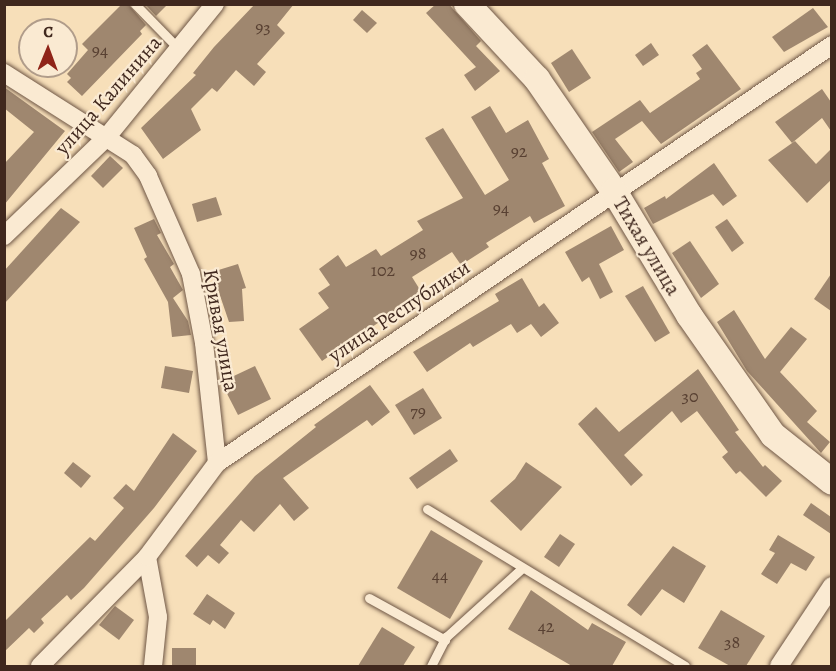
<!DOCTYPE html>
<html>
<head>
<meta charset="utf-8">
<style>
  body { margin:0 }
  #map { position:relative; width:836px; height:671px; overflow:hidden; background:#f7dfb9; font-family:Alegreya,serif }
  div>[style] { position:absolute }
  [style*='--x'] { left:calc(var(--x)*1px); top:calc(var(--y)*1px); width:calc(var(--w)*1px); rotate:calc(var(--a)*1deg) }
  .building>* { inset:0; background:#9f876f }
  .roads { filter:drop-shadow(0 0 2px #6e5645) drop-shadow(0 0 2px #6e5645) }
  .lane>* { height:9px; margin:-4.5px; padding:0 4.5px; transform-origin:4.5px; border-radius:4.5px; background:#faead2 }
  .street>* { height:18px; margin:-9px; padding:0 9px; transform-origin:9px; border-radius:9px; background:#faead2 }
  .secondary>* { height:26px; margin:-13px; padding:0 13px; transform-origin:13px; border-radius:13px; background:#faead2 }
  span { translate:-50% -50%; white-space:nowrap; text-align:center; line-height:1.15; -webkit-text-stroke:4.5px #faead2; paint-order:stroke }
  .number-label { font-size:18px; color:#584032 }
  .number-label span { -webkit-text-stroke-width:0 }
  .street-label { font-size:21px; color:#40281e }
  .frame { position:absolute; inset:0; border:6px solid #40281e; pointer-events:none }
  .north { position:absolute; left:18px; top:18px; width:60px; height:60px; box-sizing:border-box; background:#faead2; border:2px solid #b09c8a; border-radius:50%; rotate:1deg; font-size:16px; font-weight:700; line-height:24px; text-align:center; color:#40281e }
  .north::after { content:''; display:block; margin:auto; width:21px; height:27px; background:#8f2418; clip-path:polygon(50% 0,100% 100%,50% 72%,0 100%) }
</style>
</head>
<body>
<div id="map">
  <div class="building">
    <div style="clip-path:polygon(122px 4px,128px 4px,146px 25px,140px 31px,142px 34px,82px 96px,67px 82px,71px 78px,67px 74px,88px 50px,82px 44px)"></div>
    <div style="clip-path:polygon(145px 4px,168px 4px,156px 16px)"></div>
    <div style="clip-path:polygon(255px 4px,294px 4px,277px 25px,285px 33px,257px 64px,266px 72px,254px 86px,236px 70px,217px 92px,212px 88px,191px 109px,201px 130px,163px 159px,141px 128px,196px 75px,193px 73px,214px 47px)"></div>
    <div style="clip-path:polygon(436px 4px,449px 4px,453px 9px,481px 41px,476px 46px,500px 71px,475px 91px,464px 75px,476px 67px,426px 13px)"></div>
    <div style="clip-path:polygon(813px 8px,828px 27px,784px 52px,772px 37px)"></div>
    <div style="clip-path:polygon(362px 10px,377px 23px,367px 33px,353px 20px)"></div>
    <div style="clip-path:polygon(651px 43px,659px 55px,643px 66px,635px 55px)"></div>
    <div style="clip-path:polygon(707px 44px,741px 89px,661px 144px,642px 121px,615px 139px,633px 162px,619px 172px,592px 132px,640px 100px,650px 113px,700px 79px,696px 73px,702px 69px,692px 55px)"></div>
    <div style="clip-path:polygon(572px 49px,591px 78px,569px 92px,551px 63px)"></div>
    <div style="clip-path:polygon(4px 87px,65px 131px,4px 205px,4px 164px,34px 132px,4px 108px)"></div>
    <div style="clip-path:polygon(822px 89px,831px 102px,831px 131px,822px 118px,792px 143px,775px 122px)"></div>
    <div style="clip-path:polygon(490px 106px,506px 133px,528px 120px,549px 159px,542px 163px,565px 206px,534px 223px,530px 216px,486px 243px,489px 247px,461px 265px,452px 252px,412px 277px,422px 293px,322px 361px,299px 329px,329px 308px,318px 293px,330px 285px,319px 269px,338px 255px,346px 267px,376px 249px,381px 256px,423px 230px,417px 221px,463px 198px,425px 138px,443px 128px,485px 195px,509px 180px,471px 117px)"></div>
    <div style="clip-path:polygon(795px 141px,816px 164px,831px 149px,831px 180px,807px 203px,768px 160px)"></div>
    <div style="clip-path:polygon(110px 156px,123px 168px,103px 188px,91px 176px)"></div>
    <div style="clip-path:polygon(714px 163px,737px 196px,723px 206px,713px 194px,653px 224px,644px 208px,665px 196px,666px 199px)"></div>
    <div style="clip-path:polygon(216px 197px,222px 215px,197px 222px,192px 204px)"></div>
    <div style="clip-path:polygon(61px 208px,80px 222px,4px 304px,4px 271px)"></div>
    <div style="clip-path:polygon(154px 219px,161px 233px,157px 235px,174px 264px,170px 267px,183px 290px,173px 298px,188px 321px,191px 335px,172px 337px,168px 302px,144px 259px,147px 257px,134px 228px)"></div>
    <div style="clip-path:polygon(727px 219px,744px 243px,732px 252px,715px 227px)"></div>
    <div style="clip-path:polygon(611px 226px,624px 250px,599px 264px,613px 292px,600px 299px,589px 277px,582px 282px,565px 252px)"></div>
    <div style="clip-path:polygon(690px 241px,719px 284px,701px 298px,672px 253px)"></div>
    <div style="clip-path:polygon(238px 264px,246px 288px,242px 289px,244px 321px,229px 322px,212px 272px)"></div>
    <div style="clip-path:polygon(831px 274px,831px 311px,814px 299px)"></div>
    <div style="clip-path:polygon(522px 278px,539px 307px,544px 303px,559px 323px,541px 337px,531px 324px,517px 333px,511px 324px,473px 347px,470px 343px,427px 372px,413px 352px,499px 301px,495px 294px)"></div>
    <div style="clip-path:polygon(643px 286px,670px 333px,655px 342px,625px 296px)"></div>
    <div style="clip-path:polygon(734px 310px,765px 359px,791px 327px,807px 339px,780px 372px,817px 411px,807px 422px,830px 442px,821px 453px,747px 371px,717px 322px)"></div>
    <div style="clip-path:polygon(165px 366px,193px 371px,189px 393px,161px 388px)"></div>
    <div style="clip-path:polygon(255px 366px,271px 399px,238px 415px,221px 382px)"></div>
    <div style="clip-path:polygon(698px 369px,739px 430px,735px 432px,763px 467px,765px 465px,782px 481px,766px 497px,740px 471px,736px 474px,722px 457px,728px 452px,697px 411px,681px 423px,672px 411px,624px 455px,643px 475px,631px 486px,578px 424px,596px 407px,619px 432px)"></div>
    <div style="clip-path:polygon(370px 385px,390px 412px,372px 426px,367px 420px,283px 478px,309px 508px,294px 521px,280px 504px,254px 532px,241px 520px,220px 545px,229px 553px,219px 564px,208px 555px,197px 567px,185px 556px,255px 476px,316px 427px,314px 425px)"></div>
    <div style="clip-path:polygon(423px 388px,442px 418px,414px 435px,395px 405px)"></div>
    <div style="clip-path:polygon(173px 433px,197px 451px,154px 508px,84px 588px,71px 600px,67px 595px,41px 619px,44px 623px,34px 633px,29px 628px,4px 652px,4px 622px,90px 537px,95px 541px,124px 508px,113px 498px,126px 484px,134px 491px)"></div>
    <div style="clip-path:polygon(450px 449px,458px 461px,417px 489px,409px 478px)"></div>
    <div style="clip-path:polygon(73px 462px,91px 476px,81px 488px,64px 473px)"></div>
    <div style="clip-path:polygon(526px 462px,562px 487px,521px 531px,490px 501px,515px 479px)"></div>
    <div style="clip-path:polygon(811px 503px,831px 517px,831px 534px,803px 515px)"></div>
    <div style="clip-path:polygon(431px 530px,483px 561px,450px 619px,397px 588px)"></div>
    <div style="clip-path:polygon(560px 534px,575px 544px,559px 567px,544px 557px)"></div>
    <div style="clip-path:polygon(778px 535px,815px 557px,806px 571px,791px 563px,777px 584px,761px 574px,775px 553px,769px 550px)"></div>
    <div style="clip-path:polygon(673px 546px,706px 566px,684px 603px,662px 589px,641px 616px,627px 605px)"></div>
    <div style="clip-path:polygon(531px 590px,588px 630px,592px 623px,626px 642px,612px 666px,572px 666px,508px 629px)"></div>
    <div style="clip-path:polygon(207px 594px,235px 613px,225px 629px,213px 620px,210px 625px,193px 614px)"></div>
    <div style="clip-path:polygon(115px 606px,134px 620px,119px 640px,99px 625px)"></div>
    <div style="clip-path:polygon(721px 610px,765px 636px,746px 666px,730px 666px,698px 648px)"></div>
    <div style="clip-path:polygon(382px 627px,415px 647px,403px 666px,358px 666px)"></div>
    <div style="clip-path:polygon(172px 648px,196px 648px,196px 665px,172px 666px)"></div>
  </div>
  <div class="roads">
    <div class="lane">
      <div style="--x:135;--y:4;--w:62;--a:45.7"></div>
      <div style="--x:427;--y:509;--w:302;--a:31.3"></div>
      <div style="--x:369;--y:598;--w:87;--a:28.9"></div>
      <div style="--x:431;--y:666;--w:33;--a:-63"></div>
      <div style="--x:446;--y:637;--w:103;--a:-42.2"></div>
    </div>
    <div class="street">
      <div style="--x:4;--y:73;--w:153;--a:32.4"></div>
      <div style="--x:133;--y:155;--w:26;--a:54"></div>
      <div style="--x:148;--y:176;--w:107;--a:66.3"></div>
      <div style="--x:191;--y:274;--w:70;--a:79.3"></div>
      <div style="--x:204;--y:343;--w:121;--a:83.8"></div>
      <div style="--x:4;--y:236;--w:141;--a:-43.9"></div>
      <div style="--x:106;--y:138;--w:173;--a:-50.9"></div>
      <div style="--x:147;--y:557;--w:61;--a:79.6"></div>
      <div style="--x:158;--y:617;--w:49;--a:95.8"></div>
      <div style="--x:40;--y:666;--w:153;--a:-45.5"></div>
      <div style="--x:147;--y:557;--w:117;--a:-53.3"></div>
      <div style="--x:217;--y:463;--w:744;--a:-34.2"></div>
      <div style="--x:779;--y:666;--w:96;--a:-56.5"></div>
    </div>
    <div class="secondary">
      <div style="--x:467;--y:4;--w:103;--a:47"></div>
      <div style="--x:537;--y:79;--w:136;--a:55.5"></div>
      <div style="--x:614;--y:191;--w:145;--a:58.8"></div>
      <div style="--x:689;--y:315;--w:146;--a:55"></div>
      <div style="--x:773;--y:435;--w:75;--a:38.5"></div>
    </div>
  </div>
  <div class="number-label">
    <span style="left:263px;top:27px">93</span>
    <span style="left:100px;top:50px">94</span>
    <span style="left:519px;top:151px">92</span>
    <span style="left:501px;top:208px">94</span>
    <span style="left:418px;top:253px">98</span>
    <span style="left:383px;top:270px">102</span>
    <span style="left:690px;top:396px">30</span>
    <span style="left:418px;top:411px">79</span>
    <span style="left:440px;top:575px">44</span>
    <span style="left:546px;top:626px">42</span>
    <span style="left:732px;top:642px">38</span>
  </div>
  <div class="street-label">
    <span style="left:108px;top:95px;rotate:-49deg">улица Калинина</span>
    <span style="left:647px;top:246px;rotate:59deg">Тихая улица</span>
    <span style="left:399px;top:311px;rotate:-34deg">улица Республики</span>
    <span style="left:221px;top:330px;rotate:80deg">Кривая улица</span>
  </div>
  <div class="frame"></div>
  <div class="north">С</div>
</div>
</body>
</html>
